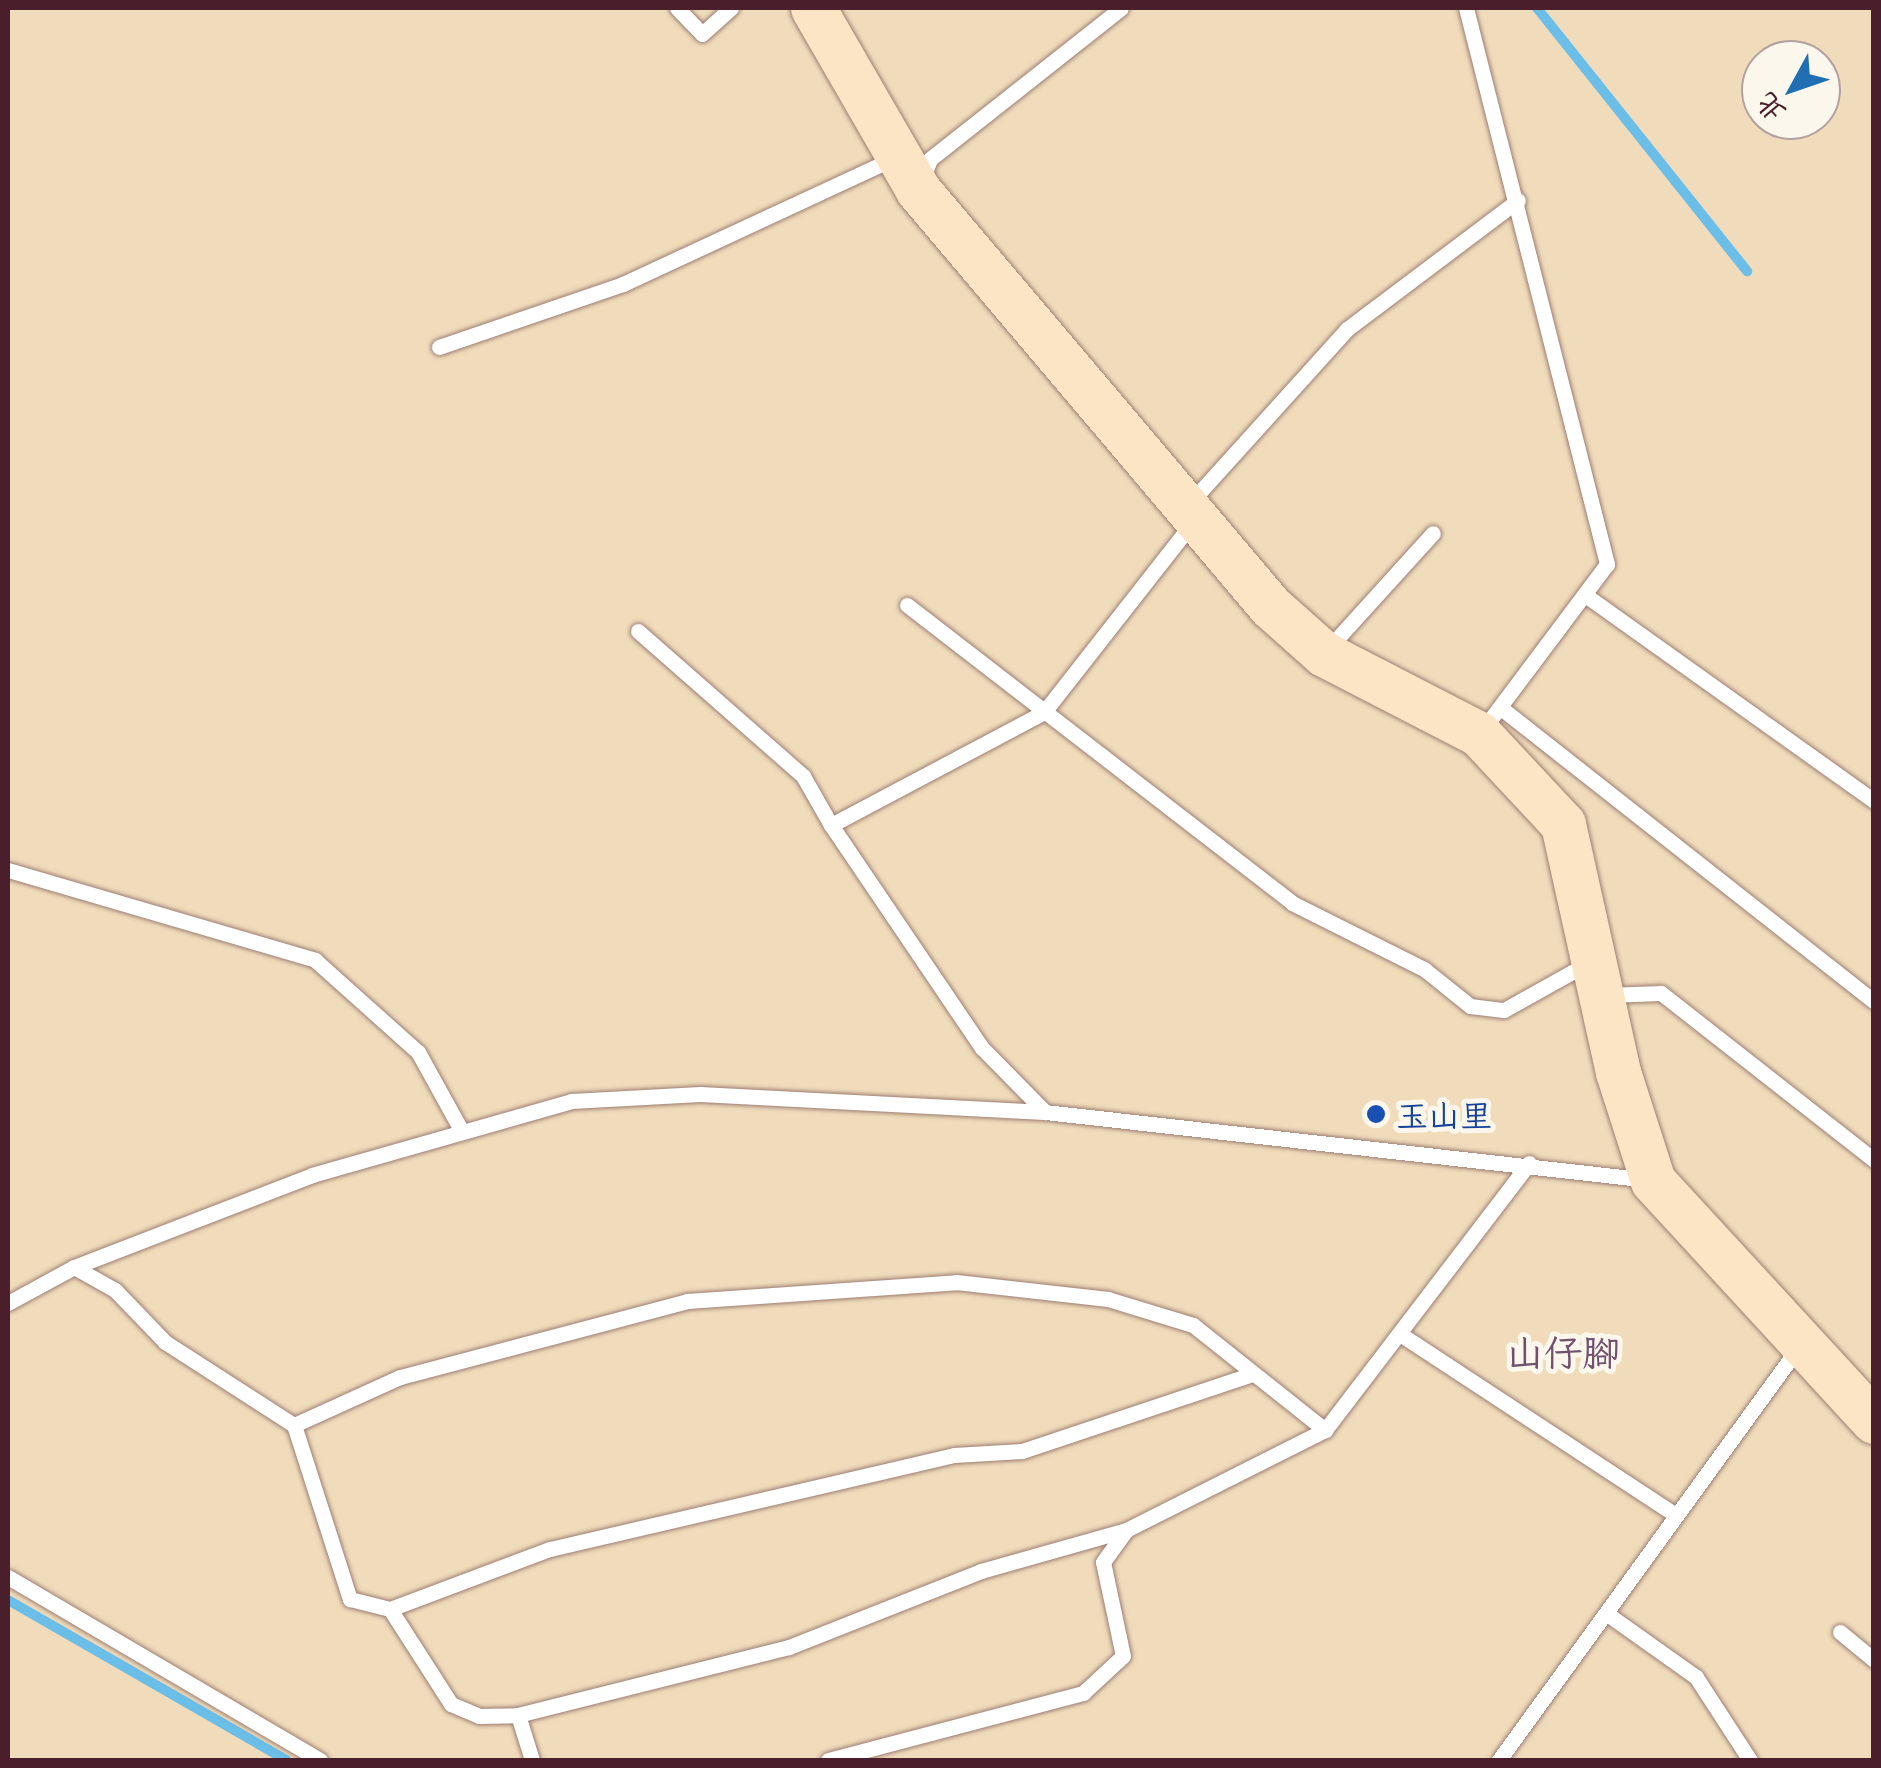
<!DOCTYPE html>
<html>
<head>
<meta charset="utf-8">
<style>
  body { margin:0 }
  #map { position:relative; width:1881px; height:1768px; overflow:hidden; background:#f0dcbb; font-family:"Playpen Sans","LXGW WenKai TC",sans-serif }
  div>[style] { position:absolute }
  [style*='--x'] { left:calc(var(--x)*1px); top:calc(var(--y)*1px); width:calc(var(--w)*1px); rotate:calc(var(--a)*1deg) }
  .stream>* { height:10px; margin:-5px; padding:0 5px; transform-origin:5px; border-radius:5px; background:#6abee7 }
  .roads { filter:drop-shadow(0 0 2px #9d7e73) drop-shadow(0 0 2px #9d7e73) }
  .lane>* { height:15px; margin:-7.5px; padding:0 7.5px; transform-origin:7.5px; border-radius:7.5px; background:#fff }
  .secondary>* { height:45px; margin:-22.5px; padding:0 22.5px; transform-origin:22.5px; border-radius:22.5px; background:#fce5c4 }
  .dots>* { width:28px; height:28px; translate:-50% -50%; box-sizing:border-box; border:5px solid #fbf7ec; border-radius:50% }
  span { translate:-50% -50%; white-space:nowrap; text-align:center; line-height:1.15; -webkit-text-stroke:10px #fbf7ec; paint-order:stroke }
  .transit-label { font-size:32px; color:#164399 }
  .left { translate:0 -50%; text-align:left }
  .quarter-label { font-size:38px; color:#714f6e }
  .frame { position:absolute; inset:0; border:10px solid #4a1f2b; pointer-events:none }
  .north { position:absolute; left:1741px; top:40px; width:100px; height:100px; box-sizing:border-box; background:#fbf7ec; border:2px solid #b4a19f; border-radius:50%; rotate:230deg; font-size:28px; font-weight:700; line-height:40px; text-align:center; color:#4a1f2b }
  .north::after { content:''; display:block; margin:auto; width:35px; height:45px; background:#1f6fb2; clip-path:polygon(50% 0,100% 100%,50% 72%,0 100%) }
</style>
</head>
<body>
<div id="map">
  <div class="stream">
    <div style="--x:1537;--y:8;--w:337;--a:51.4"></div>
    <div style="--x:8;--y:1600;--w:321;--a:29.9"></div>
  </div>
  <div class="roads">
    <div class="lane">
      <div style="--x:677;--y:8;--w:36;--a:46"></div>
      <div style="--x:702;--y:34;--w:39;--a:-42"></div>
      <div style="--x:1466;--y:8;--w:574;--a:75.77"></div>
      <div style="--x:1607;--y:564;--w:211;--a:126.9"></div>
      <div style="--x:922;--y:180;--w:22;--a:-69"></div>
      <div style="--x:930;--y:159;--w:243;--a:-38.3"></div>
      <div style="--x:439;--y:347;--w:194;--a:-18.9"></div>
      <div style="--x:623;--y:284;--w:300;--a:-24.9"></div>
      <div style="--x:1189;--y:504;--w:236;--a:-47.9"></div>
      <div style="--x:1347;--y:329;--w:214;--a:-37"></div>
      <div style="--x:1588;--y:597;--w:351;--a:35.5"></div>
      <div style="--x:907;--y:605;--w:487;--a:37.7"></div>
      <div style="--x:1292;--y:903;--w:148;--a:26.6"></div>
      <div style="--x:1424;--y:969;--w:59;--a:38.8"></div>
      <div style="--x:1470;--y:1006;--w:34;--a:7"></div>
      <div style="--x:1504;--y:1010;--w:98;--a:-29.2"></div>
      <div style="--x:638;--y:631;--w:220;--a:41.3"></div>
      <div style="--x:803;--y:776;--w:56;--a:60.3"></div>
      <div style="--x:1326;--y:651;--w:159;--a:-47.8"></div>
      <div style="--x:1501;--y:708;--w:474;--a:38.2"></div>
      <div style="--x:8;--y:870;--w:320;--a:16.3"></div>
      <div style="--x:315;--y:960;--w:138;--a:41.8"></div>
      <div style="--x:418;--y:1052;--w:87;--a:61.1"></div>
      <div style="--x:1606;--y:995;--w:55;--a:-2.1"></div>
      <div style="--x:1661;--y:993;--w:271;--a:38.1"></div>
      <div style="--x:1045;--y:1112;--w:90;--a:-134.5"></div>
      <div style="--x:982;--y:1048;--w:269;--a:-124.1"></div>
      <div style="--x:831;--y:825;--w:241;--a:-27.9"></div>
      <div style="--x:1044;--y:712;--w:240;--a:-51.9"></div>
      <div style="--x:74;--y:1267;--w:47;--a:29.3"></div>
      <div style="--x:115;--y:1290;--w:72;--a:46.1"></div>
      <div style="--x:165;--y:1342;--w:153;--a:32.8"></div>
      <div style="--x:294;--y:1425;--w:183;--a:72.2"></div>
      <div style="--x:350;--y:1599;--w:41;--a:14"></div>
      <div style="--x:390;--y:1609;--w:113;--a:57.3"></div>
      <div style="--x:451;--y:1704;--w:30;--a:23"></div>
      <div style="--x:479;--y:1716;--w:39;--a:-1"></div>
      <div style="--x:518;--y:1715;--w:47;--a:72.7"></div>
      <div style="--x:8;--y:1303;--w:75;--a:-28.6"></div>
      <div style="--x:74;--y:1267;--w:255;--a:-21.1"></div>
      <div style="--x:312;--y:1175;--w:269;--a:-15.9"></div>
      <div style="--x:571;--y:1101;--w:129;--a:-3.1"></div>
      <div style="--x:700;--y:1094;--w:345;--a:3"></div>
      <div style="--x:1045;--y:1112;--w:608;--a:6.42"></div>
      <div style="--x:1400;--y:1334;--w:326;--a:33.3"></div>
      <div style="--x:294;--y:1425;--w:116;--a:-24.4"></div>
      <div style="--x:400;--y:1377;--w:297;--a:-14.8"></div>
      <div style="--x:687;--y:1301;--w:270;--a:-4"></div>
      <div style="--x:956;--y:1282;--w:153;--a:6.4"></div>
      <div style="--x:1108;--y:1299;--w:89;--a:17"></div>
      <div style="--x:1193;--y:1325;--w:169;--a:38.5"></div>
      <div style="--x:8;--y:1577;--w:362;--a:30.4"></div>
      <div style="--x:390;--y:1609;--w:171;--a:-20.6"></div>
      <div style="--x:550;--y:1549;--w:415;--a:-13.1"></div>
      <div style="--x:954;--y:1455;--w:68;--a:-3.4"></div>
      <div style="--x:1022;--y:1451;--w:243;--a:-18.5"></div>
      <div style="--x:1610;--y:1616;--w:105;--a:35.3"></div>
      <div style="--x:1696;--y:1677;--w:99;--a:57"></div>
      <div style="--x:1840;--y:1632;--w:44;--a:39.5"></div>
      <div style="--x:518;--y:1715;--w:279;--a:-14.1"></div>
      <div style="--x:789;--y:1647;--w:206;--a:-21.6"></div>
      <div style="--x:981;--y:1571;--w:151;--a:-15.8"></div>
      <div style="--x:828;--y:1760;--w:264;--a:-14.7"></div>
      <div style="--x:1083;--y:1693;--w:54;--a:-42.8"></div>
      <div style="--x:1123;--y:1656;--w:96;--a:-102"></div>
      <div style="--x:1103;--y:1562;--w:39;--a:-54"></div>
      <div style="--x:1126;--y:1530;--w:223;--a:-26.7"></div>
      <div style="--x:1325;--y:1430;--w:336;--a:-52.6"></div>
      <div style="--x:1499;--y:1760;--w:509;--a:-54.03"></div>
    </div>
    <div class="secondary">
      <div style="--x:813;--y:8;--w:210;--a:60"></div>
      <div style="--x:918;--y:190;--w:545;--a:49.76"></div>
      <div style="--x:1270;--y:606;--w:72;--a:41.6"></div>
      <div style="--x:1324;--y:654;--w:174;--a:27.3"></div>
      <div style="--x:1479;--y:734;--w:123;--a:47"></div>
      <div style="--x:1563;--y:824;--w:254;--a:77.5"></div>
      <div style="--x:1618;--y:1072;--w:114;--a:72.2"></div>
      <div style="--x:1653;--y:1181;--w:326;--a:47.4"></div>
    </div>
  </div>
  <div class="dots">
    <div style="left:1376px;top:1114px;background:#1a4fb4"></div>
  </div>
  <div class="transit-label">
    <span class="left" style="left:1396px;top:1114px">玉山里</span>
  </div>
  <div class="quarter-label">
    <span style="left:1563px;top:1351px">山仔腳</span>
  </div>
  <div class="frame"></div>
  <div class="north">北</div>
</div>
</body>
</html>
